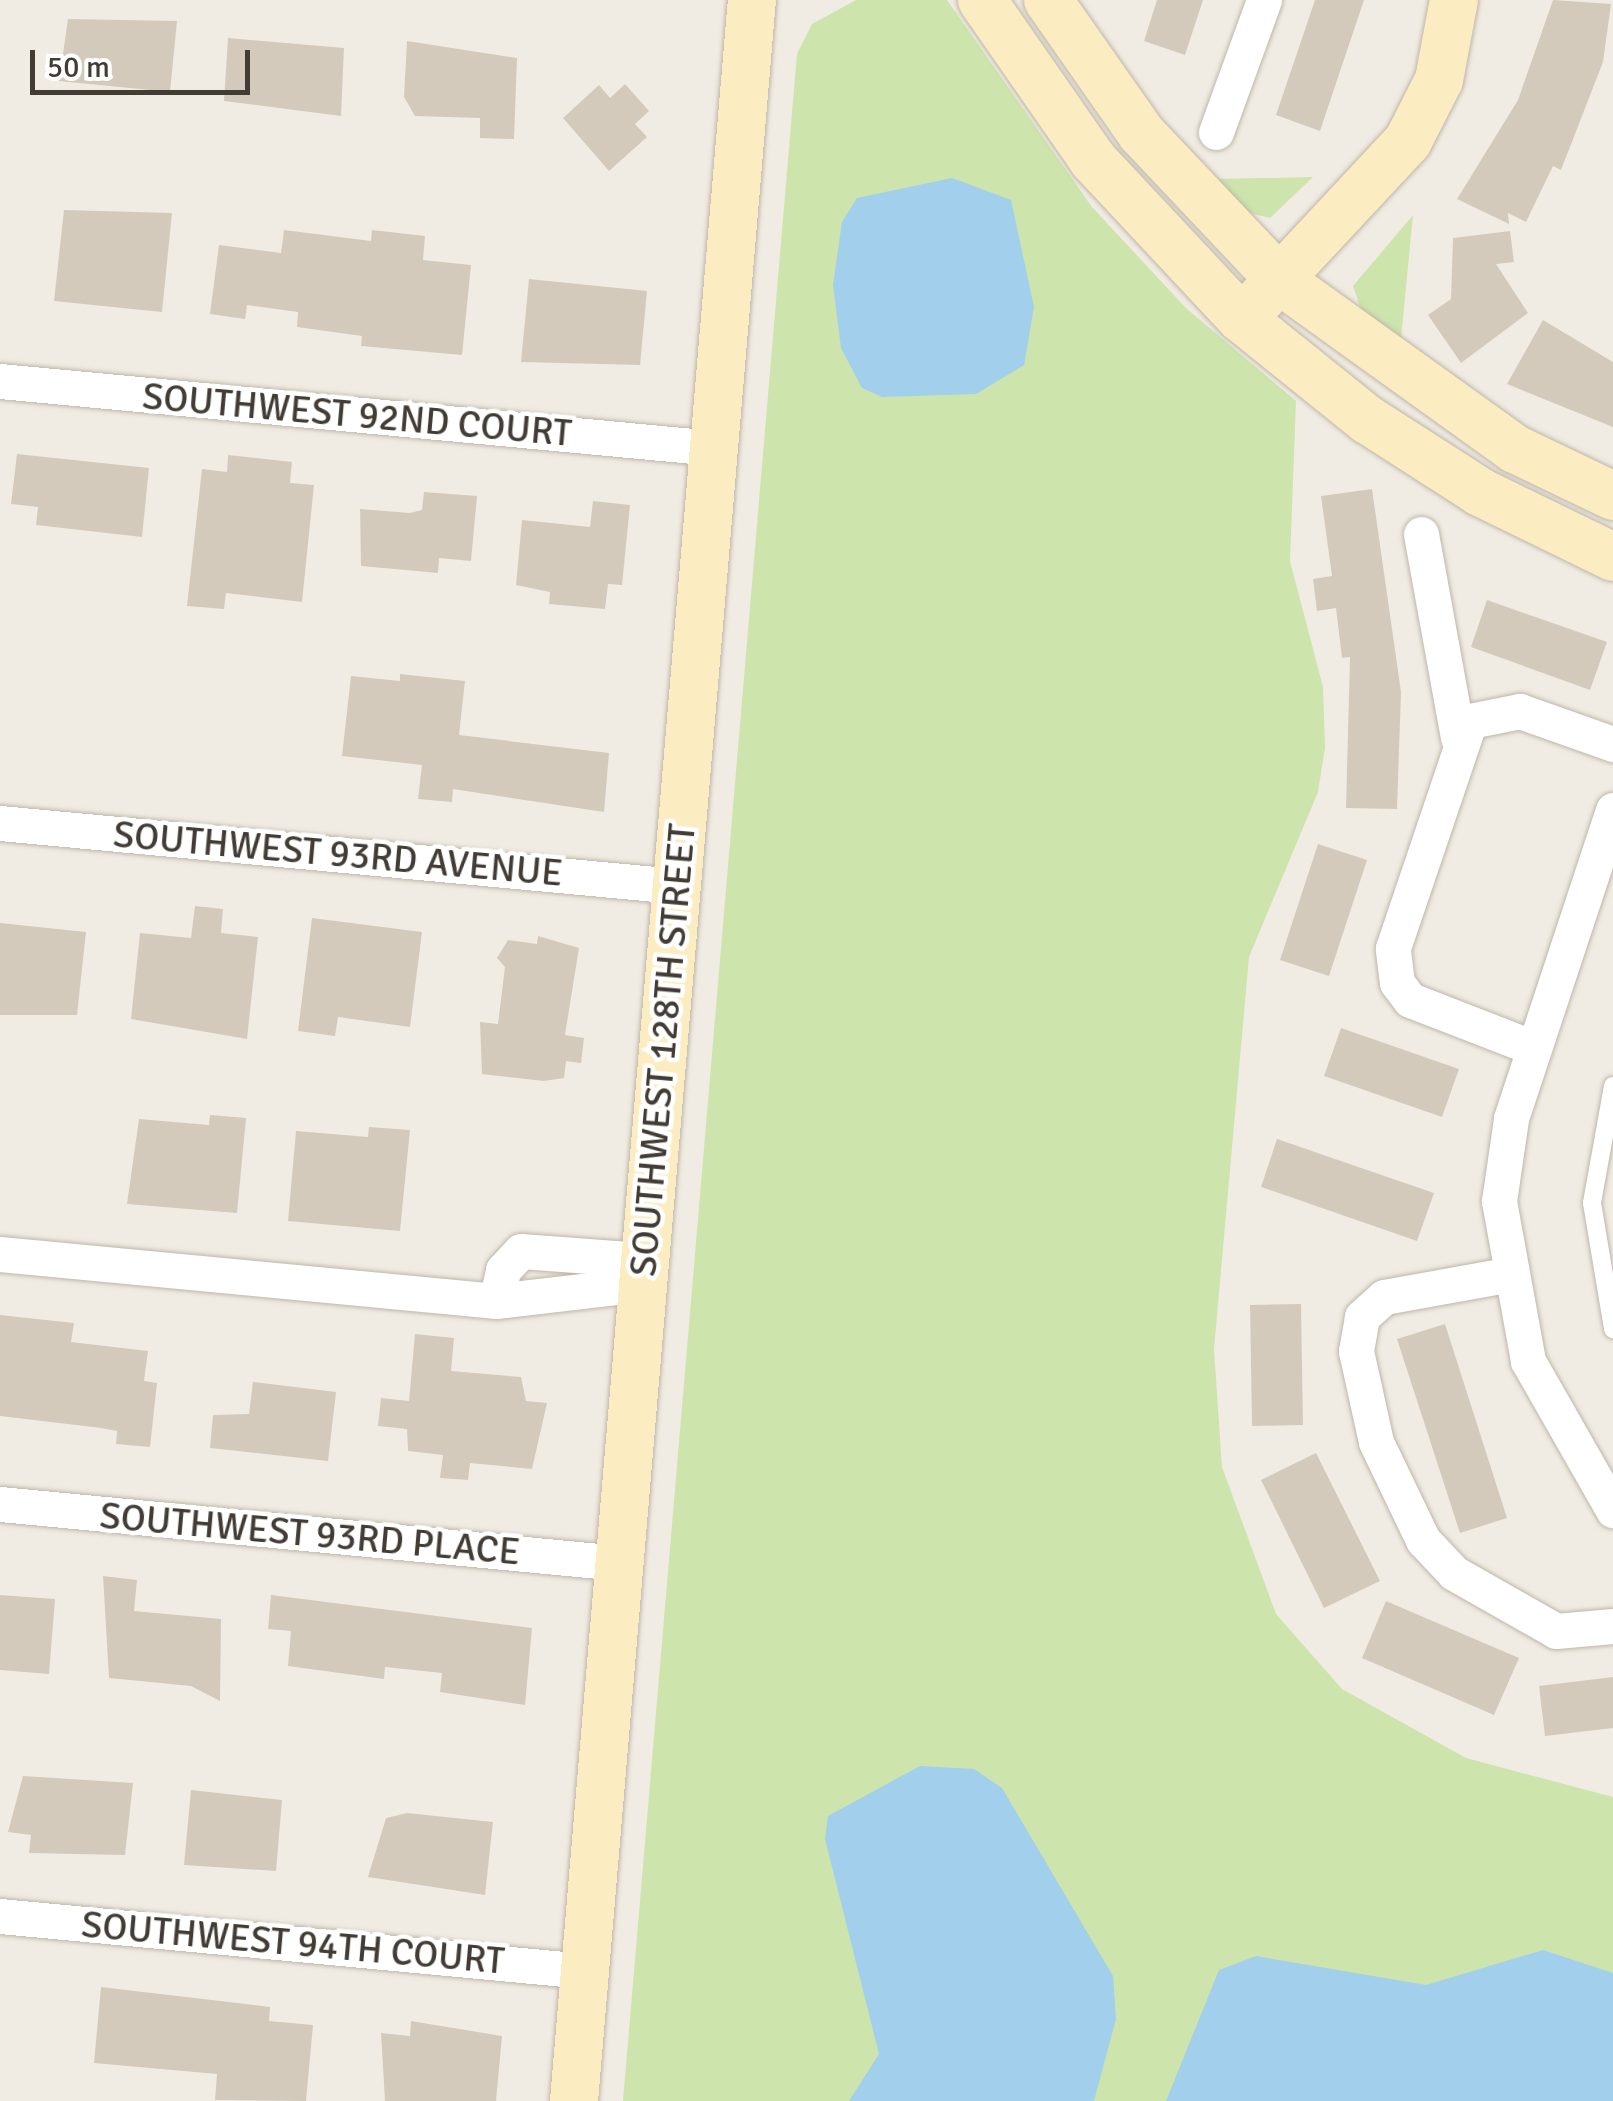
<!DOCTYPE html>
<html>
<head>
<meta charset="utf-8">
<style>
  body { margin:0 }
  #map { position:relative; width:1613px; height:2101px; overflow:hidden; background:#f1ece3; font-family:Signika,sans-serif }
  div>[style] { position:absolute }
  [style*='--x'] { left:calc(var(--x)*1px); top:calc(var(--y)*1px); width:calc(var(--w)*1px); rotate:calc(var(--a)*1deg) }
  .green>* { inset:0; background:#cde4ad }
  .water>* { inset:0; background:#a1cfec }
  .building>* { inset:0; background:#d4cabc }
  .roads { filter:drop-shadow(0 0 2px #beb6a9) drop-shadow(0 0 2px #beb6a9) }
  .lane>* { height:18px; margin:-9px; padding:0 9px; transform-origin:9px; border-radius:9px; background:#fff }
  .street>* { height:35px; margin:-17.5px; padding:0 17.5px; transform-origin:17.5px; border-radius:17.5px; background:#fff }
  .secondary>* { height:48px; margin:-24px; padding:0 24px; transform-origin:24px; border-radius:24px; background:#fcecc2 }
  span { translate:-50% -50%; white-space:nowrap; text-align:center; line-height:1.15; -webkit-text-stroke:9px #fff; paint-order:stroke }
  .street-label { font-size:38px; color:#423c34 }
  .scale { position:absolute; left:30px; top:50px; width:220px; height:45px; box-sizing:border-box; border:5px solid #423c34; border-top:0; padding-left:12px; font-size:30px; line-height:35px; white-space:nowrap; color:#423c34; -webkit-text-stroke:8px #fff; paint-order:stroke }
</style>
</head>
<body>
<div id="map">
  <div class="green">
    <div style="clip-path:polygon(856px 0,947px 0,1092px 207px,1186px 308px,1296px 401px,1290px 561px,1323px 687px,1325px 748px,1318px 792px,1249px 957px,1214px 1349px,1222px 1467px,1276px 1614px,1342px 1689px,1466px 1758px,1613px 1797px,1613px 2101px,623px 2101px,797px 54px,812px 24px)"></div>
    <div style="clip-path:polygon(1313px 177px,1270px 218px,1249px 213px,1218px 179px)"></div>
    <div style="clip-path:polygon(1413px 215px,1401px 339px,1362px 313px,1353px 286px)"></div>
  </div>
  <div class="water">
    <div style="clip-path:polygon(952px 178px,1011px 200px,1034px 307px,1024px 365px,976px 394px,882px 397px,862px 388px,841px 348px,833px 285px,842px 222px,857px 198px)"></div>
    <div style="clip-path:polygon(920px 1766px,974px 1769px,1002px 1788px,1113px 1976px,1116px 2019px,1094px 2101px,849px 2101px,879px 2054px,825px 1839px,828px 1816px)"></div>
    <div style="clip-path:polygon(1543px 1950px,1613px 1973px,1613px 2101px,1166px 2101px,1219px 1970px,1256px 1956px,1426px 1985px)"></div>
  </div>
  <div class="building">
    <div style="clip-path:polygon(1157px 0,1203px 0,1185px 55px,1144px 41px)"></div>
    <div style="clip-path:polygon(1315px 0,1364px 0,1320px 131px,1276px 115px)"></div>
    <div style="clip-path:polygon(1553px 0,1611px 4px,1603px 62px,1561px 170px,1553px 166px,1526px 222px,1508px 213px,1509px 224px,1457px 199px,1518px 100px)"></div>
    <div style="clip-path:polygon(68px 19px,177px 21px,170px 92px,59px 81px)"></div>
    <div style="clip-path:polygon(228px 38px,344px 48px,341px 116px,224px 101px)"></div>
    <div style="clip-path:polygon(407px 41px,517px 58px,514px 139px,480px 138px,480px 118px,415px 116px,404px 97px)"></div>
    <div style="clip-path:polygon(625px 84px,649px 111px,635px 124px,647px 137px,609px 171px,563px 118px,599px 85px,610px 98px)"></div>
    <div style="clip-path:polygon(64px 210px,172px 213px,162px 312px,54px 301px)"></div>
    <div style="clip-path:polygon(284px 230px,371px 241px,372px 230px,425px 236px,423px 260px,471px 265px,462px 355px,361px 346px,362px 336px,297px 327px,298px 312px,247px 305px,245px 319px,210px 314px,219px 245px,281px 253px)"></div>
    <div style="clip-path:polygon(1510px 231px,1514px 262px,1496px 264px,1528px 313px,1461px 363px,1428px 315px,1451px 299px,1453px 238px)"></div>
    <div style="clip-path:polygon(529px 279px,647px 291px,640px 365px,521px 362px)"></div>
    <div style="clip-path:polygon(1543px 320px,1613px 362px,1613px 427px,1507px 384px)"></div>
    <div style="clip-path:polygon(17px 454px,149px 468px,142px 537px,36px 525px,38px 507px,11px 504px)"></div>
    <div style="clip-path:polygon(228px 455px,292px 462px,290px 483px,314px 485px,302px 602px,226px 593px,224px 609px,187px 606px,202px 469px,227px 472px)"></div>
    <div style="clip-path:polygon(1372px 489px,1401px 692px,1397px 809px,1346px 808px,1350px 657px,1342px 658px,1336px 608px,1317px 611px,1313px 579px,1332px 576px,1321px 496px)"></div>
    <div style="clip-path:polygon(424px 492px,477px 496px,471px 561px,439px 558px,438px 573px,361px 566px,360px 509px,410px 513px,422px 510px)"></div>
    <div style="clip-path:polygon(593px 501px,630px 505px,622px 585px,608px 584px,605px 609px,549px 604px,550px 592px,516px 585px,522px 520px,590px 527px)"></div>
    <div style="clip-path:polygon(1487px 600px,1607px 642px,1590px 690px,1471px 647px)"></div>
    <div style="clip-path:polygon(400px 674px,465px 681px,459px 735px,609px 753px,604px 812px,453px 789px,452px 802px,418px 799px,422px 765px,342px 756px,351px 676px,400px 681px)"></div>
    <div style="clip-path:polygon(1318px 844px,1367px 860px,1329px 976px,1280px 960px)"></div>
    <div style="clip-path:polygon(195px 906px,223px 909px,221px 933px,258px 937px,247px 1039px,131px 1019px,140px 933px,191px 938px)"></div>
    <div style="clip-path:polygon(312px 918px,422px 932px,410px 1027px,338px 1017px,335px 1036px,298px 1031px)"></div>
    <div style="clip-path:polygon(0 923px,86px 932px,77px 1015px,0 1015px)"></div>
    <div style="clip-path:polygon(538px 936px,579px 948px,565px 1035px,584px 1038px,581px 1063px,566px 1061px,564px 1078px,544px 1081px,482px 1074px,480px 1022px,498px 1024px,505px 967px,497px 958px,508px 940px,537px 944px)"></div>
    <div style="clip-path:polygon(1341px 1028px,1459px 1069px,1442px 1117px,1324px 1076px)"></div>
    <div style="clip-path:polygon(210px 1115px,246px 1118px,237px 1213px,127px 1204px,139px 1119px,209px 1125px)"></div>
    <div style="clip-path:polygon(369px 1127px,410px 1130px,400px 1231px,288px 1221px,296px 1131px,368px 1137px)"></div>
    <div style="clip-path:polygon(1277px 1139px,1434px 1193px,1417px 1241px,1261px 1187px)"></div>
    <div style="clip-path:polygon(1301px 1304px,1303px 1425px,1252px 1426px,1250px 1305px)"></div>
    <div style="clip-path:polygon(0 1315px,74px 1323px,71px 1342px,148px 1351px,144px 1381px,157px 1383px,150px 1447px,116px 1444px,117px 1431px,101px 1428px,0 1416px)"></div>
    <div style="clip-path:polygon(1445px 1324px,1507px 1518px,1460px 1533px,1397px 1339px)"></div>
    <div style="clip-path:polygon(415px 1334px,454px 1338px,451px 1371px,521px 1377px,526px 1401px,547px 1403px,532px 1469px,470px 1463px,468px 1480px,440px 1478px,443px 1455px,408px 1451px,407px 1429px,378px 1426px,381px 1398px,409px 1401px)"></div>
    <div style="clip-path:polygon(253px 1382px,336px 1392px,328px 1461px,210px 1448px,213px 1415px,249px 1414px)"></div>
    <div style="clip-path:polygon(1316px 1453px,1380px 1581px,1324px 1608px,1261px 1480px)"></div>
    <div style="clip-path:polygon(103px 1576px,137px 1580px,134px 1611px,221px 1619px,220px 1701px,191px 1686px,109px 1678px)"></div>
    <div style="clip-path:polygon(0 1595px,55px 1599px,49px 1674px,0 1670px)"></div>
    <div style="clip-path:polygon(271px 1595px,532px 1628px,525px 1705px,440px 1692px,442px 1673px,385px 1667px,384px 1679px,288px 1666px,291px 1631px,268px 1629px)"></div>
    <div style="clip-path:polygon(1386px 1601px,1519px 1658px,1494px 1715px,1362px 1658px)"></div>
    <div style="clip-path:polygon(1613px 1677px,1613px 1728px,1545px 1736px,1539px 1686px)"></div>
    <div style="clip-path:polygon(23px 1776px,133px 1783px,125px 1855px,29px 1853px,31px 1835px,8px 1832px)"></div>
    <div style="clip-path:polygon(191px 1790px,282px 1800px,276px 1871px,184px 1865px)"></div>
    <div style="clip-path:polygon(407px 1813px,493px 1822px,485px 1895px,368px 1877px,386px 1818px)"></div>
    <div style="clip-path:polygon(101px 1987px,270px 2007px,269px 2021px,313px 2025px,306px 2101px,215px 2100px,217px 2074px,94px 2063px)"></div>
    <div style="clip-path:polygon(411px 2021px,502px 2036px,496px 2101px,385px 2101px,381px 2033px,410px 2036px)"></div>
  </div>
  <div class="roads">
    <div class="lane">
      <div style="--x:1613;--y:1086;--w:119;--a:100.2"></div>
      <div style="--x:1592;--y:1203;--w:128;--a:80.5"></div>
    </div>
    <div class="street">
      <div style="--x:1216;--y:132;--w:140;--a:-70"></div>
      <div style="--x:0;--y:381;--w:717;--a:5.36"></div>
      <div style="--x:1421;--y:534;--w:207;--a:79.7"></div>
      <div style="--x:1613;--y:810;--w:325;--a:108.3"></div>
      <div style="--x:1511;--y:1119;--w:83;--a:98.3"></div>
      <div style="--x:1499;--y:1201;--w:163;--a:79.7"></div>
      <div style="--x:1528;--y:1361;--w:172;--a:60.3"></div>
      <div style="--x:0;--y:823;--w:680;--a:5.32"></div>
      <div style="--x:1534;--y:1048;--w:133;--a:-158.8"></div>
      <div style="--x:1410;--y:1000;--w:21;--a:-127"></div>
      <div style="--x:1397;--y:983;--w:35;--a:-97"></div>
      <div style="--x:1393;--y:948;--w:240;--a:-71.3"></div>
      <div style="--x:1470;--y:721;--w:51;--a:-11.3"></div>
      <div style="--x:1520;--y:711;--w:99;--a:19.5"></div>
      <div style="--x:0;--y:1254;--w:498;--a:5.4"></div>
      <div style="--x:496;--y:1301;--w:148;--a:-6.6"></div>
      <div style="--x:1506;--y:1275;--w:124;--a:169.8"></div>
      <div style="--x:1384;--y:1297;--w:30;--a:138"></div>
      <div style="--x:1362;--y:1317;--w:35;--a:100"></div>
      <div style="--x:1356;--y:1351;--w:93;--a:77.6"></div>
      <div style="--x:1376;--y:1442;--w:109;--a:64.4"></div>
      <div style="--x:1423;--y:1540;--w:45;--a:46.8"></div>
      <div style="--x:1454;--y:1573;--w:117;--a:29.6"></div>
      <div style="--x:1556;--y:1631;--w:57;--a:-5"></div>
      <div style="--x:496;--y:1301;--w:32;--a:-77"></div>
      <div style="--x:503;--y:1270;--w:26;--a:-47"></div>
      <div style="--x:521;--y:1251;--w:124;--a:4.2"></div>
      <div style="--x:0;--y:1504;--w:622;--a:5.44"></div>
      <div style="--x:0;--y:1916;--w:588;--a:5.37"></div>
    </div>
    <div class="secondary">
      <div style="--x:982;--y:0;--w:195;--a:55.2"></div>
      <div style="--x:1093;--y:160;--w:216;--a:46.9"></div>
      <div style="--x:1241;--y:318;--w:163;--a:38.8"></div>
      <div style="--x:1368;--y:420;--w:133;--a:32.7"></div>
      <div style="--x:1480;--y:492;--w:148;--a:26"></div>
      <div style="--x:1048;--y:0;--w:162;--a:55"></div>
      <div style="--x:1141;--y:133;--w:204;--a:46.6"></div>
      <div style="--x:1281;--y:281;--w:288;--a:35.7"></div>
      <div style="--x:1515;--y:449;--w:109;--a:25.6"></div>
      <div style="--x:1257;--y:303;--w:221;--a:-47"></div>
      <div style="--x:1408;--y:141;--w:68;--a:-63.1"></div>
      <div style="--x:1439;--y:80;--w:81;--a:-79.4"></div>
      <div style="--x:574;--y:2101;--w:2109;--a:-85.16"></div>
    </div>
  </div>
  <div class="street-label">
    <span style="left:357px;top:415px;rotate:5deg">SOUTHWEST 92ND COURT</span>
    <span style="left:338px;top:854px;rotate:5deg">SOUTHWEST 93RD AVENUE</span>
    <span style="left:663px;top:1050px;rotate:-85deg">SOUTHWEST 128TH STREET</span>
    <span style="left:310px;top:1534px;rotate:5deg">SOUTHWEST 93RD PLACE</span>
    <span style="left:293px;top:1943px;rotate:5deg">SOUTHWEST 94TH COURT</span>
  </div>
  <div class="scale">50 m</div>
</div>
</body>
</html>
